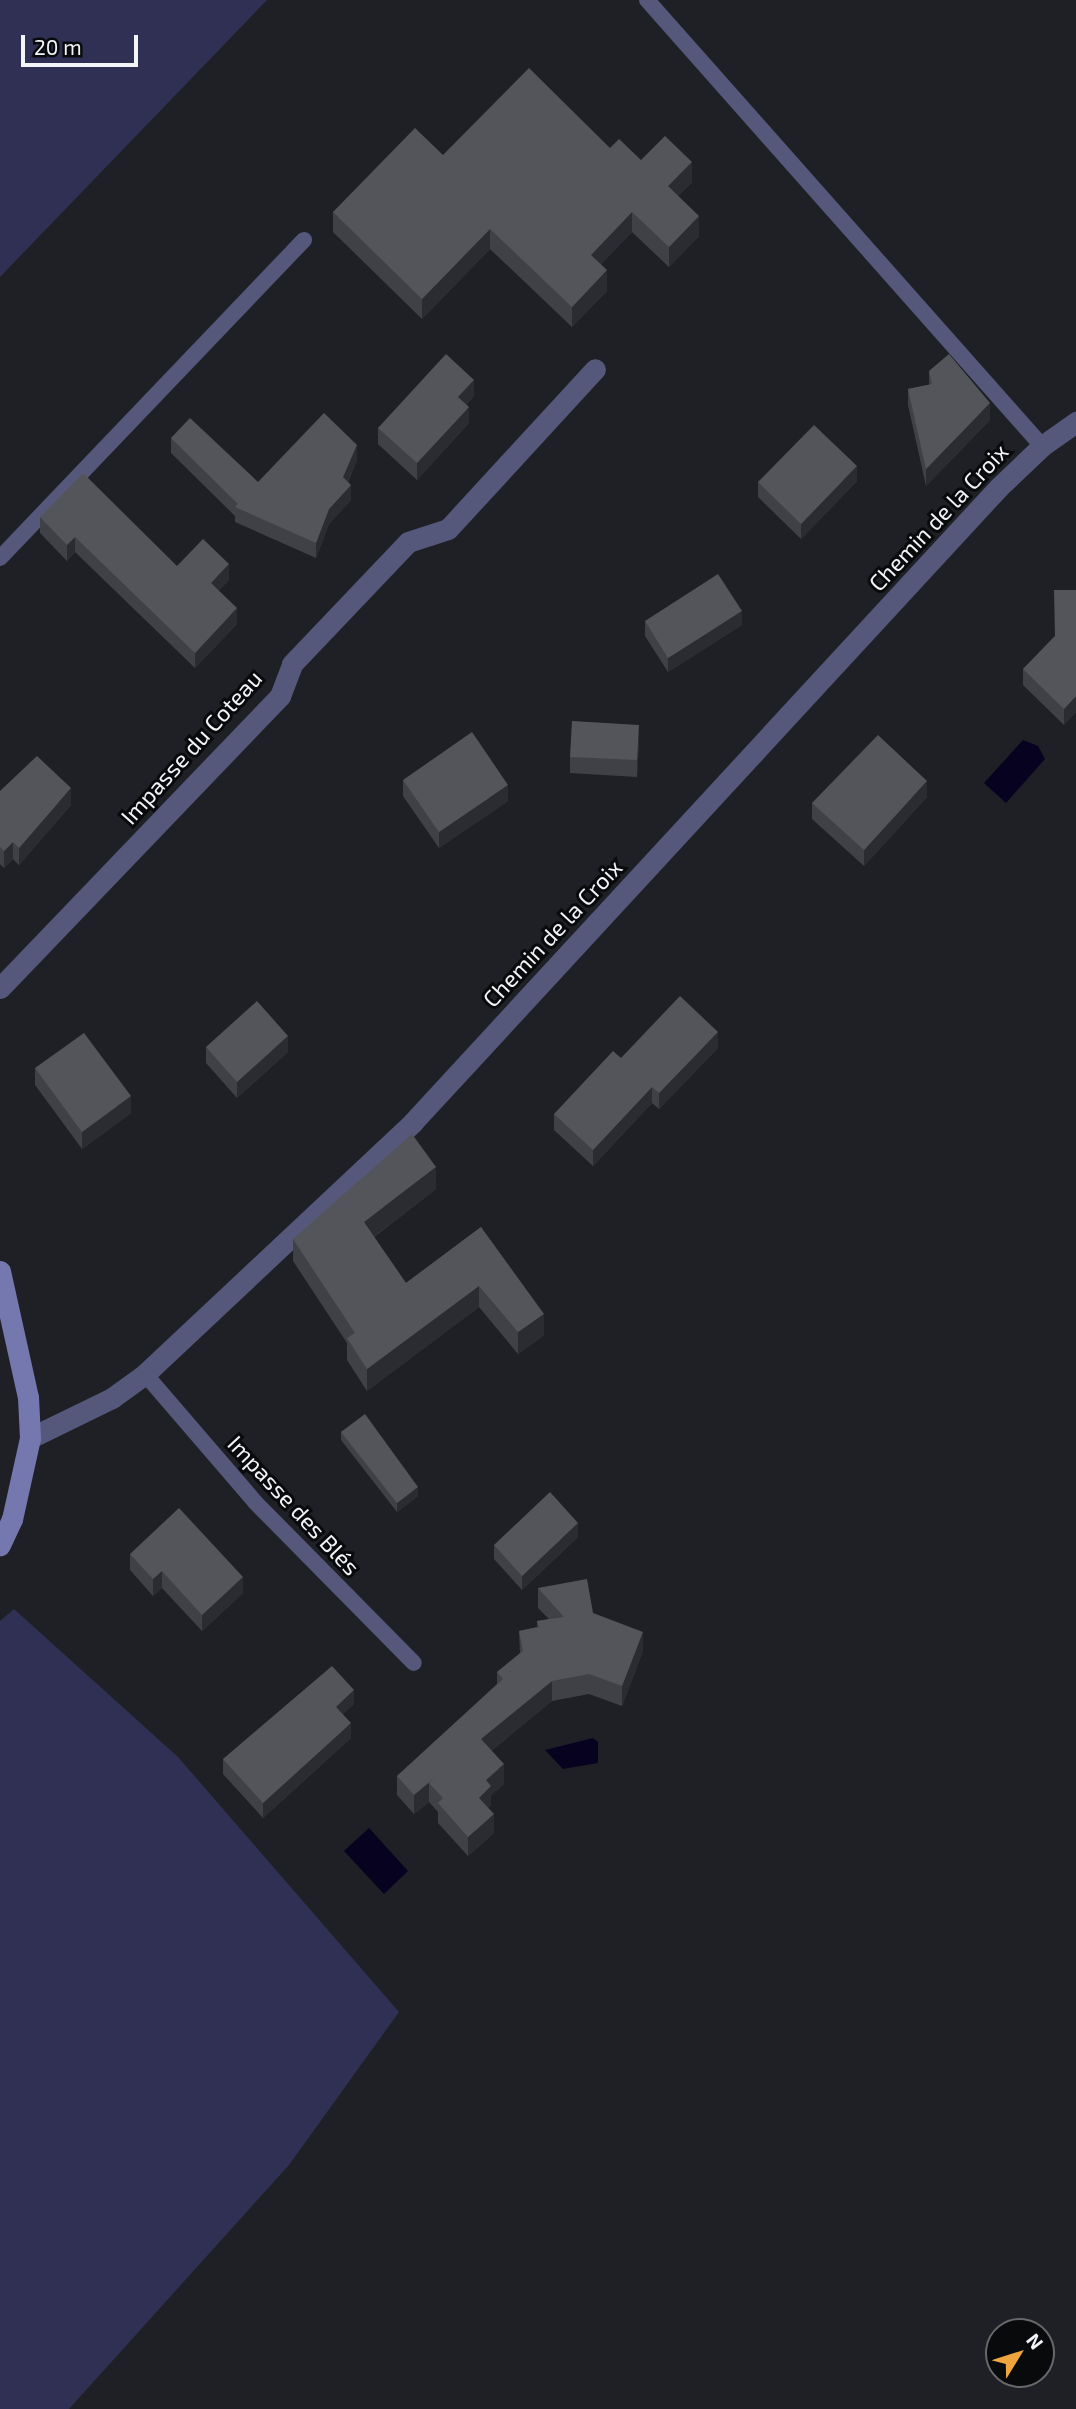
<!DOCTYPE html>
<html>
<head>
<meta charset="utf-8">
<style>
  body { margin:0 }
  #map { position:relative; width:1076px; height:2409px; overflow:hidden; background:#1f2026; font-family:"Exo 2",sans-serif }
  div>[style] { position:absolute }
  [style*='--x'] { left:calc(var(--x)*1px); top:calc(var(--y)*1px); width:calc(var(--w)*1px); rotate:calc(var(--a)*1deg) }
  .green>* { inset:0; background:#2f3053 }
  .water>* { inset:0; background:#06021f }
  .lane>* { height:16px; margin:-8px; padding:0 8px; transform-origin:8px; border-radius:8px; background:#56587b }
  .street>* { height:21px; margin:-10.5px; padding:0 10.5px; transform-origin:10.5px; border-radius:10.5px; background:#56587b }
  .secondary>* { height:21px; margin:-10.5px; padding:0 10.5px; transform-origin:10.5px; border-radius:10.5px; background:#7578af }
  .wall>* { inset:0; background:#404147 }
  .shaded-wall>* { inset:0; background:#2b2c32 }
  .building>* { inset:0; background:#54555a }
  span { translate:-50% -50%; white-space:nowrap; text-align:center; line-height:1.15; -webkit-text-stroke:6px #090a0c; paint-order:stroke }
  .street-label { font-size:23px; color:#f3f4f8 }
  .north { position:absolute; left:985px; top:2318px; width:70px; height:70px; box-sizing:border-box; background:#090a0c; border:2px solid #67686a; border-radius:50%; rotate:52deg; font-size:19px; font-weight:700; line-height:28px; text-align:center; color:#f3f4f8 }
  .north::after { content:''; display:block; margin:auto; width:24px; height:32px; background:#f0a63f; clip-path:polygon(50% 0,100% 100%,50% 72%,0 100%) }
  .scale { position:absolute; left:21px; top:35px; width:117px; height:32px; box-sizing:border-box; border:4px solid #f3f4f8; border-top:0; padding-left:9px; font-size:21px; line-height:24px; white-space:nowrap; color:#f3f4f8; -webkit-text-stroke:5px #090a0c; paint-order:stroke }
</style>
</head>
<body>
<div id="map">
  <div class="green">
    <div style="clip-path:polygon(0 0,267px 0,0 277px)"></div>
    <div style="clip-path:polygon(14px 1609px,178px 1757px,399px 2012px,289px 2165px,69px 2409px,0 2409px,0 1621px)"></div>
  </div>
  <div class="water">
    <div style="clip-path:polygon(1023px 740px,1038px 746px,1045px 759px,1006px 803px,984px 783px)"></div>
    <div style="clip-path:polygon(593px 1738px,598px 1742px,598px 1763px,563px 1769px,545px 1750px)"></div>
    <div style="clip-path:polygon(369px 1828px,408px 1871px,384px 1894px,344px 1851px)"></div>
  </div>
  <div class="lane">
    <div style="--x:647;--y:0;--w:596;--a:48.47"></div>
    <div style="--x:0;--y:558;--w:440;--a:-46.3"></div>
    <div style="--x:145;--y:1374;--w:169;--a:49.3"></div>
    <div style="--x:255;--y:1502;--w:226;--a:45.4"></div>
  </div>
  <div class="street">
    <div style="--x:0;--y:988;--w:405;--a:-46.2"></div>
    <div style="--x:280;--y:696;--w:34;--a:-69"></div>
    <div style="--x:292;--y:664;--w:168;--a:-46.4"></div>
    <div style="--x:408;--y:542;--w:42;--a:-18"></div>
    <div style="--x:448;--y:529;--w:217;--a:-47.4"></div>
    <div style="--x:30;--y:1438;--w:91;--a:-26"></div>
    <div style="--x:112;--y:1398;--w:41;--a:-36"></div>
    <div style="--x:145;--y:1374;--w:368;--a:-43.2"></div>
    <div style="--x:413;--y:1122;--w:864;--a:-47.3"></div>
    <div style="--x:999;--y:487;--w:59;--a:-43.6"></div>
    <div style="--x:1042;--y:446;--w:42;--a:-35.2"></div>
  </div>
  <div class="secondary">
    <div style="--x:0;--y:1271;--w:129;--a:77.5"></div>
    <div style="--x:28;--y:1397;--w:41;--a:87.2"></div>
    <div style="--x:30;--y:1438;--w:83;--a:102.5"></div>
    <div style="--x:12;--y:1519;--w:29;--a:115"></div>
  </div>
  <div class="wall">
    <div style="clip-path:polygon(610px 148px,692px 182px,678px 196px,699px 236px,669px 267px,632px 232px,601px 264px,607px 291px,572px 327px,490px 249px,422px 319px,333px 232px,333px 212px,443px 155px)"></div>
    <div style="clip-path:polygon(929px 371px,990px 420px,926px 486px,908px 405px,908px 389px,929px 385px)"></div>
    <div style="clip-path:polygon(474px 396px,466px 405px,469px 423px,417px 480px,378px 444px,378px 428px)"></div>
    <div style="clip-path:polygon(171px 438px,258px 482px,357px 460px,348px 482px,351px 500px,329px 524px,316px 558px,235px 522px,235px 516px,171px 453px)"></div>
    <div style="clip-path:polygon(857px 481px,801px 539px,758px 497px,758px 482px)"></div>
    <div style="clip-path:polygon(40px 517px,177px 566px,229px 580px,218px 591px,237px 624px,195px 668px,75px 552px,67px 561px,40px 533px)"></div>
    <div style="clip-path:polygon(1076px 590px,1076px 712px,1064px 725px,1023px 685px,1023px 669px,1055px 636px)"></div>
    <div style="clip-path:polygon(645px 621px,742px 625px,668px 672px,645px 636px)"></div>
    <div style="clip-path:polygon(639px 741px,637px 777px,570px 773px,570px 757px)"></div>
    <div style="clip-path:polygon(403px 780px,508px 801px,439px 848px,403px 796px)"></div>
    <div style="clip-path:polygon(0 791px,71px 805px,19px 865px,13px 859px,4px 868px,0 864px)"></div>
    <div style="clip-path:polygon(927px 797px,864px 866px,812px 819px,812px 803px)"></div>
    <div style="clip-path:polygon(206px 1047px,288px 1052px,237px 1098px,206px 1063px)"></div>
    <div style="clip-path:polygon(718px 1048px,659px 1109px,652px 1103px,593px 1166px,554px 1130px,554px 1114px,621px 1058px)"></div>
    <div style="clip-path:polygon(35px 1068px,131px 1113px,82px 1149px,35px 1085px)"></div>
    <div style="clip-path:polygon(436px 1189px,374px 1237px,406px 1283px,481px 1227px,544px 1335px,518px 1354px,479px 1307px,367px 1391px,347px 1360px,347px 1343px,293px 1261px,293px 1239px)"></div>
    <div style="clip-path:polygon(341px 1432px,418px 1496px,397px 1512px,341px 1440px)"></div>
    <div style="clip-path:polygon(578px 1537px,522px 1590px,494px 1559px,494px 1545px)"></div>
    <div style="clip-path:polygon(130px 1554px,243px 1593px,202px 1631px,162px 1588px,153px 1596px,130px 1570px)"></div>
    <div style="clip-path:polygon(538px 1588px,593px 1613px,643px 1651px,622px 1706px,589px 1694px,552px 1701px,491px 1751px,504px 1784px,491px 1795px,491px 1805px,488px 1808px,494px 1833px,468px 1856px,438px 1823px,438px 1812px,429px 1802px,414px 1814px,397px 1795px,397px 1776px,497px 1684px,497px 1672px,520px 1653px,519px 1631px,537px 1627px,537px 1621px,549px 1619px,538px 1608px)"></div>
    <div style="clip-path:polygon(354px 1704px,343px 1714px,351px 1738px,263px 1818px,223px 1774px,223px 1759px)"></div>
  </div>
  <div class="shaded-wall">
    <div style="clip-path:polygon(692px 162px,692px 182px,668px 206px,668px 186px)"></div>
    <div style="clip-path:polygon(632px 212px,632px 232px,591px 275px,591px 255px)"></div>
    <div style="clip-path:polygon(699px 216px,699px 236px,669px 267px,669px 247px)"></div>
    <div style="clip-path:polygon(490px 229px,490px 249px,422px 319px,422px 299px)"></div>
    <div style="clip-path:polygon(607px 270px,607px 291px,572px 327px,572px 307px)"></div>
    <div style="clip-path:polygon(474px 380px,474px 396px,458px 413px,458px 397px)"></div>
    <div style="clip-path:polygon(990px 403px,990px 420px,926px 486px,926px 469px)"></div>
    <div style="clip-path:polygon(469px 407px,469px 423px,417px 480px,417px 463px)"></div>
    <div style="clip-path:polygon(357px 445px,357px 460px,343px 492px,343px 477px)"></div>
    <div style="clip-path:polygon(857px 466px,857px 481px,801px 539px,801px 524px)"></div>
    <div style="clip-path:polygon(351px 485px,351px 500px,329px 524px,316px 558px,316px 543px,329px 509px)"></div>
    <div style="clip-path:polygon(75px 537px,75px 552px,67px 561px,67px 545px)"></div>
    <div style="clip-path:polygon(229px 564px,229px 580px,211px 599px,211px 583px)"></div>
    <div style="clip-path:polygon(237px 608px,237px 624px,195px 668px,195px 653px)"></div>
    <div style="clip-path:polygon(742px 611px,742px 625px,668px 672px,668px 658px)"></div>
    <div style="clip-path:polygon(1076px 696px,1076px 712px,1064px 725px,1064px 709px)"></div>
    <div style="clip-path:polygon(639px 725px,639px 741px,637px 777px,637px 760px)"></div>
    <div style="clip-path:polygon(927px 781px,927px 797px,864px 866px,864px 850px)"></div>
    <div style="clip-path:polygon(508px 785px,508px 801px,439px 848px,439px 832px)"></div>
    <div style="clip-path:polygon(71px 788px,71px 805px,19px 865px,19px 848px)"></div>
    <div style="clip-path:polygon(13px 842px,13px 859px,4px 868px,4px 851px)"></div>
    <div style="clip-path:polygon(718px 1032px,718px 1048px,659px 1109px,659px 1093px)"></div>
    <div style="clip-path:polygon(288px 1036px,288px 1052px,237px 1098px,237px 1082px)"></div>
    <div style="clip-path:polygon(652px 1087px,652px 1103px,593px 1166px,593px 1150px)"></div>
    <div style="clip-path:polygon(131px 1096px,131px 1113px,82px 1149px,82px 1132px)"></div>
    <div style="clip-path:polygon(436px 1167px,436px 1189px,364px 1244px,364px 1222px)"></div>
    <div style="clip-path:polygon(479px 1286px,479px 1307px,367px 1391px,367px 1369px)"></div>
    <div style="clip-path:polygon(544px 1314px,544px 1335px,518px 1354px,518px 1332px)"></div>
    <div style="clip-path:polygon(418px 1487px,418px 1496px,397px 1512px,397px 1503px)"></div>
    <div style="clip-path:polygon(578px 1523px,578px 1537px,522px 1590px,522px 1576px)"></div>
    <div style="clip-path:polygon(162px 1571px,162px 1588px,153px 1596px,153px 1579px)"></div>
    <div style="clip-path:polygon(243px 1577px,243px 1593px,202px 1631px,202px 1615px)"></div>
    <div style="clip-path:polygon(643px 1632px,643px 1651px,622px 1706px,622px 1686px)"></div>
    <div style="clip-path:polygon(552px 1681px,552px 1701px,481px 1759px,481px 1739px)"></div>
    <div style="clip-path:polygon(354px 1690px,354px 1704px,336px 1721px,336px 1707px)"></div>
    <div style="clip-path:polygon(351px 1723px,351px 1738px,263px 1818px,263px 1803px)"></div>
    <div style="clip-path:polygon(504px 1764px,504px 1784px,491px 1795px,491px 1805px,479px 1817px,479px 1798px,486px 1780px)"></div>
    <div style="clip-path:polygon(429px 1783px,429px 1802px,414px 1814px,414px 1795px)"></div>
    <div style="clip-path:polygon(494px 1814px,494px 1833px,468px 1856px,468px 1837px)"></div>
  </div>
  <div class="building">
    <div style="clip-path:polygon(529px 68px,610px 148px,619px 139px,641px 160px,665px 136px,692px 162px,668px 186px,699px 216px,669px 247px,632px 212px,591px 255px,607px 270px,572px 307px,490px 229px,422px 299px,333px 212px,415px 128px,443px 155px)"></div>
    <div style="clip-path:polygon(446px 354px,474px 380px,458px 397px,469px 407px,417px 463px,378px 428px)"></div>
    <div style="clip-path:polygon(949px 354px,990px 403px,926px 469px,908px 389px,932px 384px,929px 371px)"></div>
    <div style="clip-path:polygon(324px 413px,357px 445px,343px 477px,351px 485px,329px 509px,316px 543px,235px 507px,238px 504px,171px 438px,190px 418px,258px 482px)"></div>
    <div style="clip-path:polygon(814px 425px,857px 466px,801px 524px,758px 482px)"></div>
    <div style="clip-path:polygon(83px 473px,177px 566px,203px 539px,229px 564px,211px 583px,237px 608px,195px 653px,75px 537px,67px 545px,40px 517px)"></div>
    <div style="clip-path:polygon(718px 574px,742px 611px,668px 658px,645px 621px)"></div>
    <div style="clip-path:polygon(1054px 590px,1076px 590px,1076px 696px,1064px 709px,1023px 669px,1055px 636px)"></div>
    <div style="clip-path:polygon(572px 721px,639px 725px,637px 760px,570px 757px)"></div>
    <div style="clip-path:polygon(472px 732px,508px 785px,439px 832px,403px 780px)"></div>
    <div style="clip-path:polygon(878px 735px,927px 781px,864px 850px,812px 803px)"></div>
    <div style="clip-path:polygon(37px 756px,71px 788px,19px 848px,13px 842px,4px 851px,0 847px,0 791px)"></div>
    <div style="clip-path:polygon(680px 996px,718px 1032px,659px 1093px,652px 1087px,593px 1150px,554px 1114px,613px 1051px,621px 1058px)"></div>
    <div style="clip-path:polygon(257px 1001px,288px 1036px,237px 1082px,206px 1047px)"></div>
    <div style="clip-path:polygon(84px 1033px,131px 1096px,82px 1132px,35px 1068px)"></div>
    <div style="clip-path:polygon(412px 1134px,436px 1167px,364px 1222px,406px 1283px,481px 1227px,544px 1314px,518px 1332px,479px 1286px,367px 1369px,347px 1338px,355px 1333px,293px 1239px)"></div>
    <div style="clip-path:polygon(365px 1414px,418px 1487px,397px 1503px,341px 1432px)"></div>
    <div style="clip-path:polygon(550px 1492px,578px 1523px,522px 1576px,494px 1545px)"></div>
    <div style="clip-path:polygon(179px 1508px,243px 1577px,202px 1615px,162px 1571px,153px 1579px,130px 1554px)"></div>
    <div style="clip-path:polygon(587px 1579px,593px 1613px,643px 1632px,622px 1686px,589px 1674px,552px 1681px,481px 1739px,504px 1764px,486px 1780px,491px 1786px,479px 1798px,494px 1814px,468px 1837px,438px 1803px,443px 1798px,429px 1783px,435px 1777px,414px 1795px,397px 1776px,503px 1679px,497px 1672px,523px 1651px,519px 1631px,539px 1627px,537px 1621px,564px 1617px,538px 1588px)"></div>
    <div style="clip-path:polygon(332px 1666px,354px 1690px,336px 1707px,351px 1723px,263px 1803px,223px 1759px)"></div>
  </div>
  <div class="street-label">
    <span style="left:938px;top:517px;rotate:-47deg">Chemin de la Croix</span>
    <span style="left:191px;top:747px;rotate:-48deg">Impasse du Coteau</span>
    <span style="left:552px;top:933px;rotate:-47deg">Chemin de la Croix</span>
    <span style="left:294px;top:1505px;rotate:47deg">Impasse des Blés</span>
  </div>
  <div class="north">N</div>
  <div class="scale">20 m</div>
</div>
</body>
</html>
